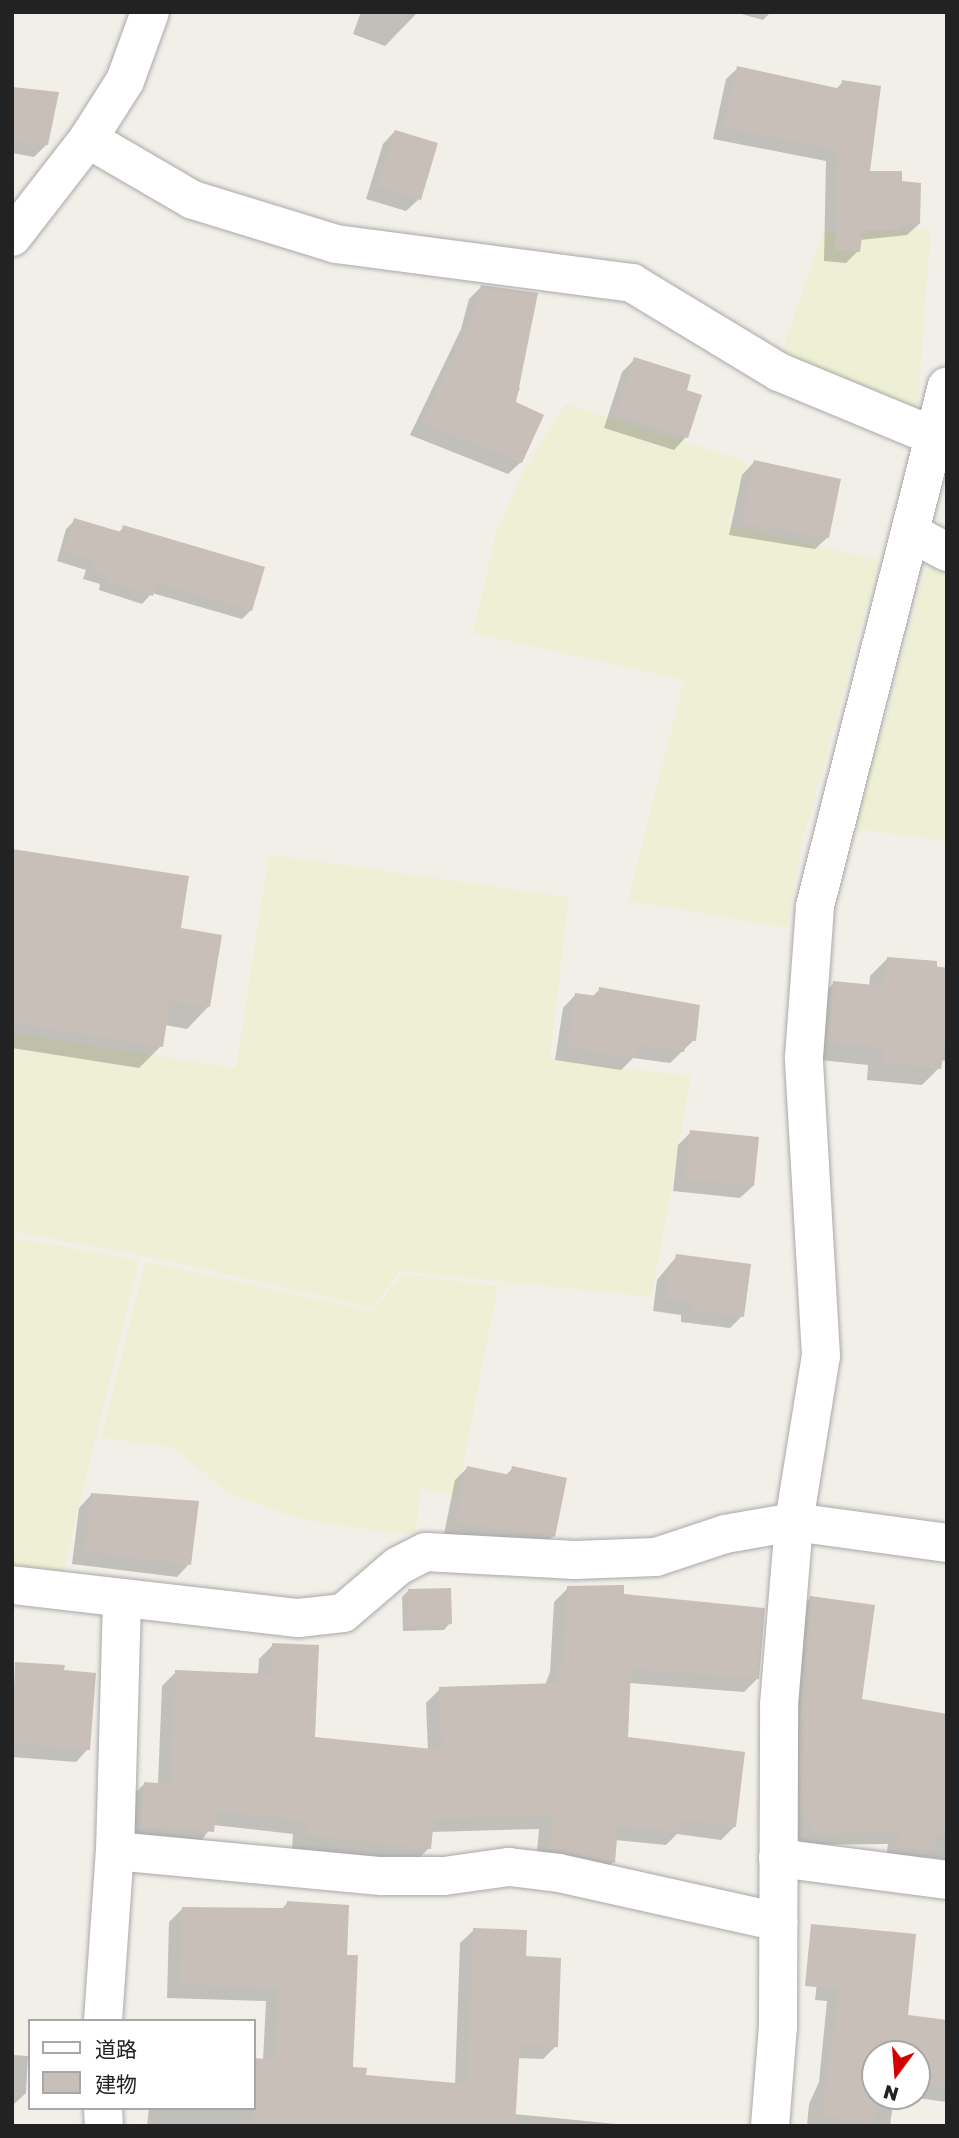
<!DOCTYPE html>
<html>
<head>
<meta charset="utf-8">
<style>
  body { margin:0 }
  #map { position:relative; width:959px; height:2138px; overflow:hidden; background:#f2efe9; font-family:"Golos Text","Noto Sans JP",sans-serif }
  div>[style] { position:absolute }
  [style*='--x'] { left:calc(var(--x)*1px); top:calc(var(--y)*1px); width:calc(var(--w)*1px); rotate:calc(var(--a)*1deg) }
  .farmland>* { inset:0; background:#eef0d5 }
  .shadow>* { inset:0; background:#0003 }
  .building>* { inset:0; background:#c7bfb8 }
  .roads { filter:drop-shadow(0 0 2px #a9a9a9) drop-shadow(0 0 2px #a9a9a9) }
  .minor>* { height:38px; margin:-19px; padding:0 19px; transform-origin:19px; border-radius:19px; background:#fff }
  span { translate:-50% -50%; white-space:nowrap; text-align:center; line-height:1.15; -webkit-text-stroke:5px #fff; paint-order:stroke }
  .frame { position:absolute; inset:0; border:14px solid #222; pointer-events:none }
  .legend { position:absolute; left:28px; top:2019px; width:228px; height:91px; box-sizing:border-box; background:#fff; border:2px solid #a7a7a7; margin:0; padding:9px 12px; list-style:none; font-size:21px; color:#222 }
  .legend li { display:flex; align-items:center; gap:14px; height:35px }
  .legend b { width:35px; border:2px solid #a7a7a7 }
  .north { position:absolute; left:861px; top:2040px; width:70px; height:70px; box-sizing:border-box; background:#fff; border:2px solid #a7a7a7; border-radius:50%; rotate:196deg; font-size:19px; font-weight:700; line-height:28px; text-align:center; color:#222 }
  .north::after { content:''; display:block; margin:auto; width:24px; height:32px; background:#d40000; clip-path:polygon(50% 0,100% 100%,50% 72%,0 100%) }
</style>
</head>
<body>
<div id="map">
  <div class="farmland">
    <div style="clip-path:polygon(931px 229px,917px 411px,780px 357px,823px 232px)"></div>
    <div style="clip-path:polygon(566px 404px,748px 462px,728px 525px,879px 560px,801px 848px,787px 928px,628px 901px,684px 680px,473px 633px,497px 530px,524px 470px)"></div>
    <div style="clip-path:polygon(940px 564px,947px 568px,947px 841px,855px 829px,925px 571px)"></div>
    <div style="clip-path:polygon(269px 854px,569px 897px,550px 1059px,691px 1076px,652px 1297px,400px 1271px,372px 1308px,170px 1261px,12px 1231px,12px 1033px,236px 1068px)"></div>
    <div style="clip-path:polygon(12px 1238px,139px 1260px,63px 1573px,12px 1566px)"></div>
    <div style="clip-path:polygon(145px 1262px,373px 1311px,402px 1274px,498px 1286px,457px 1495px,420px 1489px,416px 1535px,356px 1528px,296px 1518px,228px 1493px,182px 1454px,168px 1447px,101px 1438px)"></div>
  </div>
  <div class="shadow">
    <div style="clip-path:polygon(361px 12px,418px 12px,385px 46px,353px 34px)"></div>
    <div style="clip-path:polygon(734px 12px,771px 12px,763px 20px)"></div>
    <div style="clip-path:polygon(738px 68px,836px 89px,843px 82px,868px 172px,900px 183px,919px 224px,907px 235px,860px 240px,858px 251px,846px 263px,824px 261px,826px 161px,713px 139px,726px 79px)"></div>
    <div style="clip-path:polygon(12px 89px,47px 144px,34px 157px,12px 153px)"></div>
    <div style="clip-path:polygon(395px 131px,419px 199px,406px 211px,366px 199px,383px 144px)"></div>
    <div style="clip-path:polygon(481px 287px,515px 386px,520px 388px,514px 403px,521px 462px,508px 474px,410px 435px,461px 329px,469px 299px)"></div>
    <div style="clip-path:polygon(635px 359px,684px 391px,686px 437px,674px 450px,604px 428px,622px 372px)"></div>
    <div style="clip-path:polygon(754px 462px,828px 537px,815px 549px,729px 535px,742px 475px)"></div>
    <div style="clip-path:polygon(75px 520px,118px 533px,124px 527px,251px 610px,242px 619px,152px 593px,142px 604px,99px 590px,100px 584px,83px 579px,86px 570px,57px 561px,66px 529px)"></div>
    <div style="clip-path:polygon(12px 851px,179px 930px,209px 1006px,187px 1029px,165px 1025px,161px 1046px,139px 1068px,12px 1048px)"></div>
    <div style="clip-path:polygon(887px 959px,947px 968px,947px 1061px,940px 1060px,939px 1068px,922px 1085px,867px 1080px,868px 1065px,811px 1059px,816px 1000px,834px 983px,869px 987px,870px 976px)"></div>
    <div style="clip-path:polygon(600px 989px,694px 1040px,670px 1063px,633px 1058px,621px 1070px,555px 1060px,563px 1008px,575px 995px,592px 997px)"></div>
    <div style="clip-path:polygon(691px 1132px,753px 1186px,740px 1198px,673px 1191px,678px 1145px)"></div>
    <div style="clip-path:polygon(677px 1256px,742px 1316px,730px 1328px,681px 1322px,681px 1315px,653px 1311px,657px 1280px)"></div>
    <div style="clip-path:polygon(467px 1468px,505px 1476px,513px 1468px,553px 1536px,541px 1549px,444px 1534px,455px 1480px)"></div>
    <div style="clip-path:polygon(91px 1495px,189px 1564px,177px 1577px,72px 1564px,79px 1508px)"></div>
    <div style="clip-path:polygon(568px 1588px,622px 1596px,758px 1678px,744px 1692px,629px 1683px,626px 1739px,735px 1826px,721px 1840px,677px 1834px,666px 1845px,615px 1840px,613px 1862px,599px 1876px,536px 1863px,539px 1829px,431px 1832px,429px 1848px,415px 1862px,292px 1849px,293px 1834px,213px 1825px,198px 1845px,128px 1840px,131px 1797px,145px 1783px,158px 1784px,162px 1686px,176px 1672px,258px 1675px,259px 1659px,273px 1645px,314px 1738px,428px 1751px,426px 1703px,440px 1689px,545px 1685px,550px 1672px,554px 1602px)"></div>
    <div style="clip-path:polygon(408px 1591px,450px 1623px,444px 1630px,403px 1631px,402px 1597px)"></div>
    <div style="clip-path:polygon(810px 1598px,860px 1700px,947px 1715px,947px 1860px,926px 1857px,920px 1863px,886px 1858px,888px 1844px,803px 1845px,789px 1826px,798px 1611px)"></div>
    <div style="clip-path:polygon(16px 1663px,62px 1672px,88px 1749px,76px 1762px,12px 1757px)"></div>
    <div style="clip-path:polygon(287px 1903px,345px 1957px,351px 2069px,364px 2076px,455px 2085px,460px 1943px,474px 1930px,524px 1958px,556px 2046px,543px 2059px,517px 2058px,514px 2114px,637px 2126px,147px 2126px,149px 2108px,254px 2108px,254px 2060px,263px 2060px,266px 2001px,167px 1998px,169px 1922px,182px 1909px,281px 1910px)"></div>
    <div style="clip-path:polygon(822px 1941px,906px 2016px,947px 2021px,947px 2102px,902px 2096px,917px 2096px,917px 2054px,875px 2054px,875px 2096px,894px 2096px,890px 2126px,807px 2126px,809px 2104px,819px 2082px,827px 2001px,815px 2000px)"></div>
    <div style="clip-path:polygon(12px 2055px,28px 2056px,26px 2093px,13px 2105px)"></div>
  </div>
  <div class="building">
    <div style="clip-path:polygon(737px 66px,841px 89px,842px 80px,881px 86px,870px 171px,902px 171px,902px 181px,921px 183px,920px 224px,900px 224px,900px 229px,863px 229px,860px 252px,835px 250px,837px 150px,723px 128px)"></div>
    <div style="clip-path:polygon(12px 87px,59px 92px,48px 145px,12px 141px)"></div>
    <div style="clip-path:polygon(395px 130px,438px 143px,421px 200px,377px 186px)"></div>
    <div style="clip-path:polygon(481px 285px,538px 293px,516px 402px,544px 415px,522px 463px,421px 423px,473px 315px)"></div>
    <div style="clip-path:polygon(634px 357px,691px 375px,687px 390px,702px 395px,688px 438px,616px 415px)"></div>
    <div style="clip-path:polygon(754px 460px,841px 479px,829px 538px,741px 523px)"></div>
    <div style="clip-path:polygon(74px 518px,121px 532px,123px 525px,265px 567px,252px 611px,156px 583px,153px 596px,106px 581px,108px 575px,91px 570px,94px 561px,64px 552px)"></div>
    <div style="clip-path:polygon(12px 849px,189px 876px,181px 928px,222px 935px,210px 1007px,170px 1001px,163px 1047px,12px 1023px)"></div>
    <div style="clip-path:polygon(887px 957px,937px 961px,937px 967px,947px 968px,947px 1034px,941px 1069px,883px 1063px,885px 1048px,827px 1042px,833px 981px,884px 986px)"></div>
    <div style="clip-path:polygon(599px 987px,700px 1005px,696px 1041px,687px 1040px,684px 1052px,637px 1045px,636px 1058px,567px 1048px,575px 993px,598px 996px)"></div>
    <div style="clip-path:polygon(690px 1130px,759px 1137px,754px 1186px,685px 1179px)"></div>
    <div style="clip-path:polygon(676px 1254px,751px 1264px,744px 1317px,692px 1310px,693px 1303px,665px 1299px,669px 1265px,674px 1266px)"></div>
    <div style="clip-path:polygon(467px 1466px,510px 1475px,512px 1466px,567px 1478px,555px 1537px,455px 1522px)"></div>
    <div style="clip-path:polygon(91px 1493px,199px 1501px,191px 1565px,84px 1552px)"></div>
    <div style="clip-path:polygon(624px 1585px,624px 1594px,765px 1608px,759px 1679px,631px 1669px,628px 1737px,745px 1752px,736px 1827px,683px 1820px,681px 1832px,618px 1826px,615px 1863px,549px 1850px,552px 1816px,434px 1819px,431px 1849px,305px 1835px,306px 1821px,216px 1811px,214px 1832px,141px 1826px,144px 1782px,171px 1784px,175px 1670px,271px 1674px,272px 1643px,319px 1645px,315px 1737px,442px 1750px,439px 1687px,557px 1683px,558px 1662px,563px 1662px,567px 1586px)"></div>
    <div style="clip-path:polygon(451px 1588px,452px 1624px,408px 1626px,408px 1589px)"></div>
    <div style="clip-path:polygon(810px 1596px,875px 1605px,862px 1699px,947px 1714px,947px 1835px,937px 1834px,934px 1852px,897px 1846px,899px 1832px,815px 1834px,801px 1814px,801px 1706px)"></div>
    <div style="clip-path:polygon(15px 1662px,65px 1665px,64px 1670px,96px 1673px,90px 1750px,12px 1744px)"></div>
    <div style="clip-path:polygon(287px 1901px,349px 1905px,347px 1955px,358px 1955px,353px 2067px,367px 2068px,366px 2075px,467px 2084px,473px 1928px,527px 1930px,526px 1956px,561px 1958px,558px 2047px,520px 2045px,515px 2126px,254px 2126px,254px 2058px,275px 2060px,278px 1988px,180px 1985px,182px 1907px,286px 1908px)"></div>
    <div style="clip-path:polygon(811px 1924px,916px 1934px,908px 2015px,947px 2020px,947px 2088px,917px 2084px,917px 2054px,875px 2054px,875px 2096px,895px 2096px,894px 2109px,876px 2107px,874px 2122px,821px 2117px,839px 1989px,805px 1986px)"></div>
  </div>
  <div class="roads">
    <div class="minor">
      <div style="--x:88;--y:139;--w:121;--a:30.2"></div>
      <div style="--x:193;--y:200;--w:150;--a:17.1"></div>
      <div style="--x:336;--y:244;--w:299;--a:7.5"></div>
      <div style="--x:632;--y:283;--w:172;--a:31.2"></div>
      <div style="--x:779;--y:372;--w:170;--a:22.5"></div>
      <div style="--x:12;--y:237;--w:124;--a:-52.2"></div>
      <div style="--x:88;--y:139;--w:69;--a:-57.5"></div>
      <div style="--x:125;--y:81;--w:73;--a:-70.1"></div>
      <div style="--x:911;--y:533;--w:41;--a:27.8"></div>
      <div style="--x:12;--y:1585;--w:288;--a:6.6"></div>
      <div style="--x:298;--y:1618;--w:45;--a:-6.3"></div>
      <div style="--x:343;--y:1613;--w:72;--a:-40.5"></div>
      <div style="--x:398;--y:1566;--w:31;--a:-27"></div>
      <div style="--x:426;--y:1552;--w:149;--a:3.1"></div>
      <div style="--x:575;--y:1560;--w:81;--a:-2.1"></div>
      <div style="--x:656;--y:1557;--w:73;--a:-18.4"></div>
      <div style="--x:725;--y:1534;--w:70;--a:-9.9"></div>
      <div style="--x:794;--y:1522;--w:154;--a:7.8"></div>
      <div style="--x:115;--y:1851;--w:267;--a:5.4"></div>
      <div style="--x:381;--y:1876;--w:63;--a:0"></div>
      <div style="--x:444;--y:1876;--w:66;--a:-7.9"></div>
      <div style="--x:509;--y:1867;--w:50;--a:6.8"></div>
      <div style="--x:559;--y:1873;--w:225;--a:12.6"></div>
      <div style="--x:778;--y:1858;--w:170;--a:7.4"></div>
      <div style="--x:103;--y:2021;--w:170;--a:-86"></div>
      <div style="--x:115;--y:1851;--w:253;--a:-88.4"></div>
      <div style="--x:103;--y:2108;--w:18;--a:87"></div>
      <div style="--x:770;--y:2126;--w:99;--a:-85.4"></div>
      <div style="--x:778;--y:2027;--w:322;--a:-89.8"></div>
      <div style="--x:779;--y:1705;--w:184;--a:-85.3"></div>
      <div style="--x:794;--y:1522;--w:168;--a:-80.8"></div>
      <div style="--x:821;--y:1356;--w:299;--a:-93.3"></div>
      <div style="--x:804;--y:1057;--w:151;--a:-85.8"></div>
      <div style="--x:815;--y:906;--w:536;--a:-75.76"></div>
    </div>
  </div>
  <div class="frame"></div>
  <ul class="legend">
  <li><b style="height:9px;background:#fff"></b>道路</li>
  <li><b style="height:19px;background:#c7bfb8"></b>建物</li>
  </ul>
  <div class="north">N</div>
</div>
</body>
</html>
